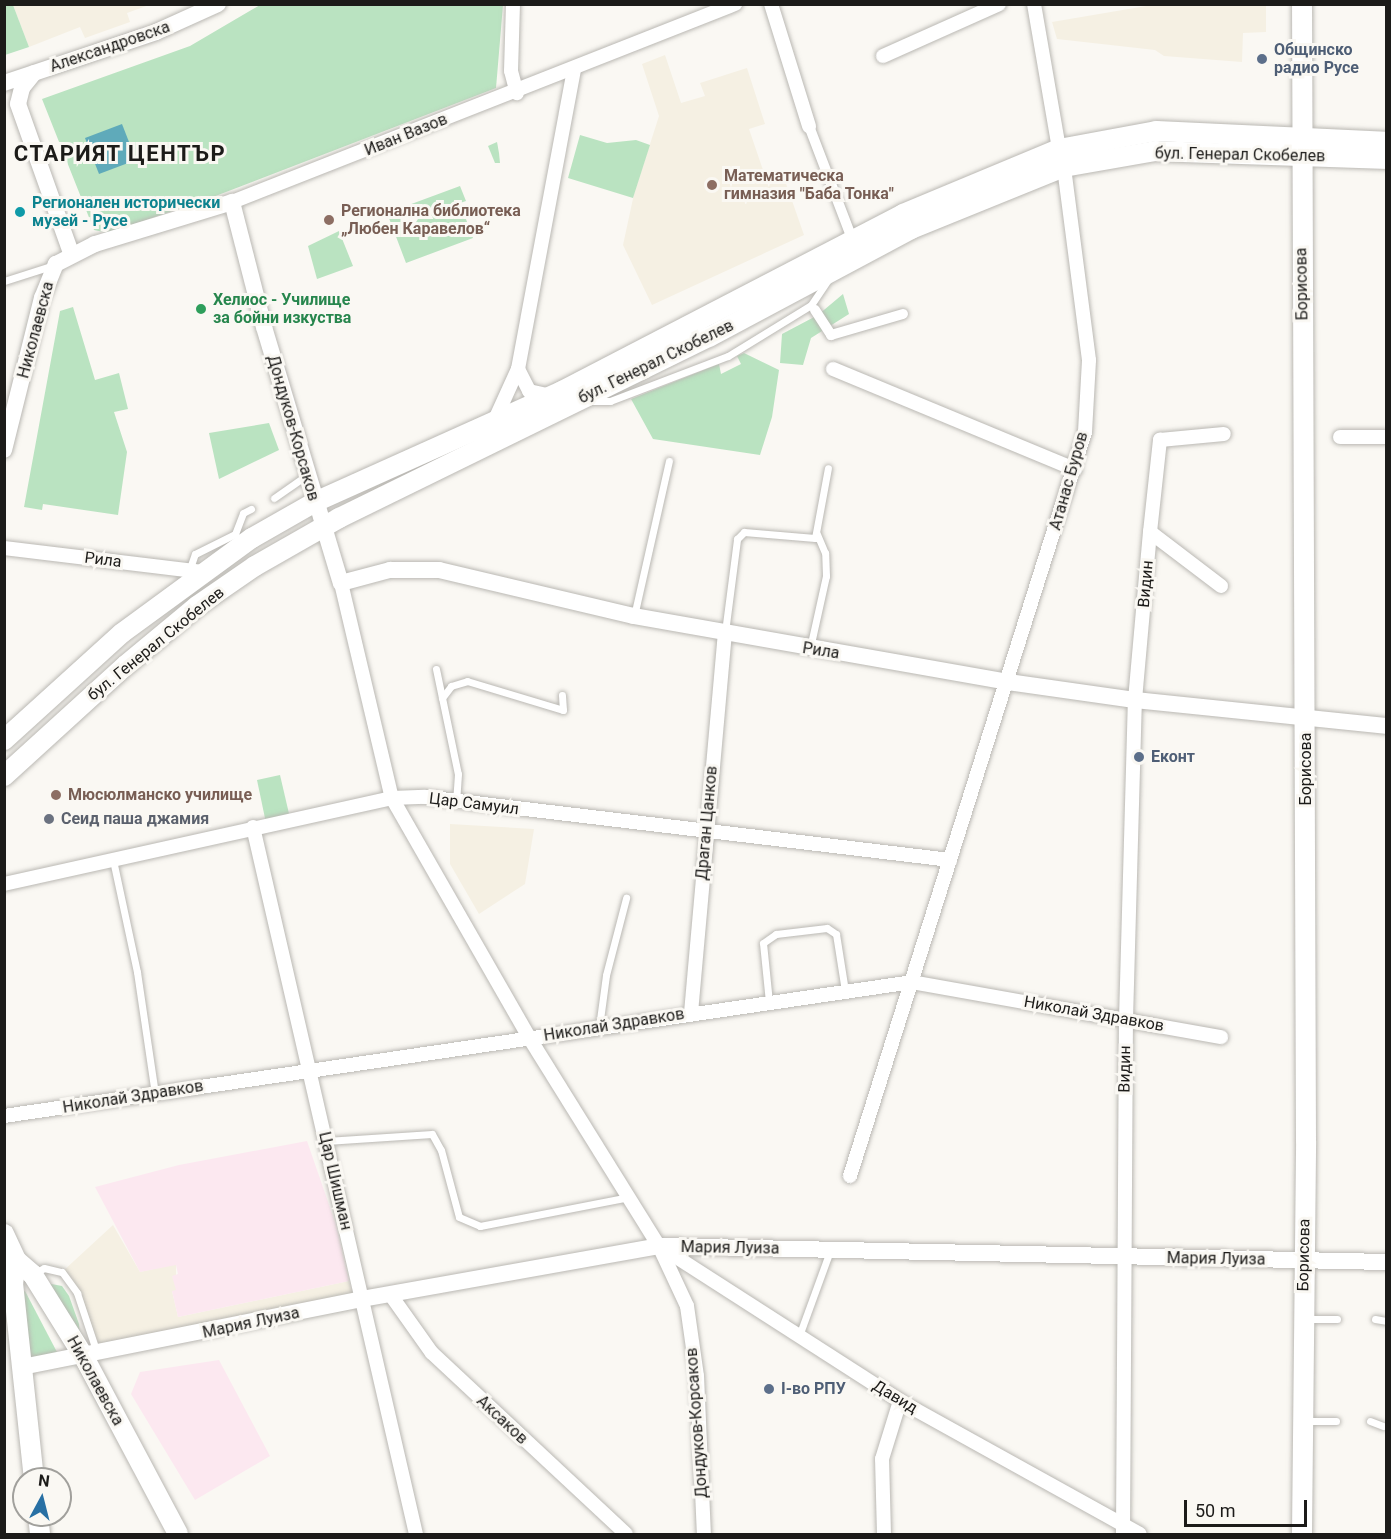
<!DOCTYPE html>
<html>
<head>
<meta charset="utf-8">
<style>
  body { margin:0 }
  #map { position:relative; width:1391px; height:1539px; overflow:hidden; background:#faf8f3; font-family:Roboto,sans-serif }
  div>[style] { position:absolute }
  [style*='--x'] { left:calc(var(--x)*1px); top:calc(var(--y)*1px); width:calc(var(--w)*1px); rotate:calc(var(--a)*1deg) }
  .built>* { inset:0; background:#f5f0e3 }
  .industrial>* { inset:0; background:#fce8f0 }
  .green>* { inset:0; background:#bae3c1 }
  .water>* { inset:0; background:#5faaba }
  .roads { filter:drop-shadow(0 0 2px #bab8b3) drop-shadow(0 0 2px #bab8b3) }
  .service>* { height:7px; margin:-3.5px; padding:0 3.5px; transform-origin:3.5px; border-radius:3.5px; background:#fff }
  .pedestrian>* { height:10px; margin:-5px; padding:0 5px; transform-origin:5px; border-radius:5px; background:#fff }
  .minor>* { height:14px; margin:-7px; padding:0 7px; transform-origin:7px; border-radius:7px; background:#fff }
  .tertiary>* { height:16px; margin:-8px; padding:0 8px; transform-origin:8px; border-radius:8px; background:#fff }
  .secondary>* { height:20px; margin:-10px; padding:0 10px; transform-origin:10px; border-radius:10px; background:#fff }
  .dots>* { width:16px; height:16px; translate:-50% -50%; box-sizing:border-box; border:3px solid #faf8f3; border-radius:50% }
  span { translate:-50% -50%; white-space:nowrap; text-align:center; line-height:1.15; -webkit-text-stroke:6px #faf8f3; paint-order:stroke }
  .street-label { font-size:16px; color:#1c1b19 }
  .service-label { font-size:16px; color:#4e5e75; font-weight:700 }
  .left { translate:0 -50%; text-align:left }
  .education-label { font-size:16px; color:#785e54; font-weight:700 }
  .culture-label { font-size:16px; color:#0d838f; font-weight:700 }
  .leisure-label { font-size:16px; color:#27864d; font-weight:700 }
  .worship-label { font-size:16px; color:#5b616d; font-weight:700 }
  .district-label { font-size:22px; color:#1c1b19; font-weight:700; letter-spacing:1.5px }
  .frame { position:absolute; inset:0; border:6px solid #1c1b19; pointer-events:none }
  .north { position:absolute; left:12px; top:1467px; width:60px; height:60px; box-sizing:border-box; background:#faf8f3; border:2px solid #a1a09c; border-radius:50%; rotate:7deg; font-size:16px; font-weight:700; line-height:24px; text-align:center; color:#1c1b19 }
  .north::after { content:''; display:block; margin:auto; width:21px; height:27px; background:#2870a4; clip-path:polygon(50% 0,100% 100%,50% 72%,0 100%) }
  .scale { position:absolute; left:1184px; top:1500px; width:123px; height:27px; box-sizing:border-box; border:3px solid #1c1b19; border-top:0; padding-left:8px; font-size:18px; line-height:21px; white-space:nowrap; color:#1c1b19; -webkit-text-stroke:4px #faf8f3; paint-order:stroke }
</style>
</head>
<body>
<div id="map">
  <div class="built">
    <div style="clip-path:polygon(13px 5px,149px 5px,127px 13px,130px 22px,85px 38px,80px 27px,29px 47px)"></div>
    <div style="clip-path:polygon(1152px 5px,1266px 5px,1266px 32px,1243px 33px,1242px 62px,1164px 56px,1155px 50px,1057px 39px,1052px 22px)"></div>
    <div style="clip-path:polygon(665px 55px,681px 103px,705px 96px,700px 83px,747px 68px,765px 124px,749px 129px,765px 176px,782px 172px,804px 235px,652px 305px,623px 245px,634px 194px,659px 116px,642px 64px)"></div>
    <div style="clip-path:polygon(450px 824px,534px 829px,525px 884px,479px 914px,450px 864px)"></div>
    <div style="clip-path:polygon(113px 1225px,140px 1272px,176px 1264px,176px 1291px,172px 1291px,178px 1317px,349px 1281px,354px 1301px,97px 1355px,77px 1293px,62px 1272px)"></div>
  </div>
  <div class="industrial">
    <div style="clip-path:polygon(307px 1141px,336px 1225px,349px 1281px,178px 1317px,172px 1291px,176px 1290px,172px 1276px,178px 1274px,176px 1265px,140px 1272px,95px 1187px,179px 1165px)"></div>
    <div style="clip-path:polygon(219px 1360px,270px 1456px,195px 1500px,131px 1394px,140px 1372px)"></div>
  </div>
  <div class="green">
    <div style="clip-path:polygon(5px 4px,13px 5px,29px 47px,5px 55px)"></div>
    <div style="clip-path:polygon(260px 5px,503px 5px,496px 88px,213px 197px,108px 233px,94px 230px,42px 99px,190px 46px)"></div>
    <div style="clip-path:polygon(580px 135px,607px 143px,636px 140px,650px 145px,633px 198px,568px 178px)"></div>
    <div style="clip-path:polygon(497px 142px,499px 153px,500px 163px,495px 163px,488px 146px)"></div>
    <div style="clip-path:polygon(460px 186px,466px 201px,460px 203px,473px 238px,406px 263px,387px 213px)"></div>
    <div style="clip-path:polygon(339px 231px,353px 266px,317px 279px,308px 246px)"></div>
    <div style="clip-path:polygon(843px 294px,849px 314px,811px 338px,803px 365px,780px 363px,782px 334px,818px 315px)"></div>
    <div style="clip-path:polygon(73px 307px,95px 380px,119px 373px,128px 409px,114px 412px,127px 452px,118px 515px,43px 504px,42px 510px,24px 507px,60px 311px)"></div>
    <div style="clip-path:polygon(744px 353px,779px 370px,772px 417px,760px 455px,653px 439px,631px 399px,719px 364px,721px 374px,741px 364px,737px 356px)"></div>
    <div style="clip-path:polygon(269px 423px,279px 450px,219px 479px,209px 433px)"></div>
    <div style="clip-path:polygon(280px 775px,290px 818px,266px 823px,257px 780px)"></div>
    <div style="clip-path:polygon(46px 1283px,62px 1286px,69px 1296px,79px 1324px,81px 1350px)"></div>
    <div style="clip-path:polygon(25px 1291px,58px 1354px,25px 1360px,19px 1295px)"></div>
  </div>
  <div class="water">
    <div style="clip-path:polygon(122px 124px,136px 160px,99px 174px,85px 138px)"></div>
  </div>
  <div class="roads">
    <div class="service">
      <div style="--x:4;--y:281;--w:52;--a:-17.7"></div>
      <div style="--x:594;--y:401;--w:16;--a:0"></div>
      <div style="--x:610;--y:401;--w:126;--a:-20.9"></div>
      <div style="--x:728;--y:356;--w:97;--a:-31.6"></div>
      <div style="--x:811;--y:305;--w:30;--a:-56"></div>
      <div style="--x:274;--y:498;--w:40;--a:-34.9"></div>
      <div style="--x:189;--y:571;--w:18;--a:-71"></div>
      <div style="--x:195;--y:554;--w:45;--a:-26.6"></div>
      <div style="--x:235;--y:534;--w:22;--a:-69"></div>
      <div style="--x:243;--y:513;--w:9;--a:-27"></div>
      <div style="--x:634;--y:616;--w:159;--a:-77.3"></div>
      <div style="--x:725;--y:632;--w:94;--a:-82.6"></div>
      <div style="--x:737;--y:539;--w:10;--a:-45"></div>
      <div style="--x:744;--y:532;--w:71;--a:4.8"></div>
      <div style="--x:815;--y:538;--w:71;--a:-79.5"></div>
      <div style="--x:810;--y:648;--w:74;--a:-77.5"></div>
      <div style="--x:826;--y:576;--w:23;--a:-92"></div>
      <div style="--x:825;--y:553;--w:21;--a:-113"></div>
      <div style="--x:436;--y:669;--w:107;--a:78.2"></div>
      <div style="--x:458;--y:774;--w:27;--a:94"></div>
      <div style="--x:442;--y:698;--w:15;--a:-53"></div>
      <div style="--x:451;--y:686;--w:17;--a:-17"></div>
      <div style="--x:467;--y:681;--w:100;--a:16.8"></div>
      <div style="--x:563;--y:710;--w:15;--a:-94"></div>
      <div style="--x:113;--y:860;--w:115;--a:77.9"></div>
      <div style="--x:137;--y:972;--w:123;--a:81.6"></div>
      <div style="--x:769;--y:1002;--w:59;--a:-95.8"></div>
      <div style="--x:763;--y:943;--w:16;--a:-35"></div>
      <div style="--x:776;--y:934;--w:51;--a:-6.7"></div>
      <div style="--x:827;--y:928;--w:11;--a:34"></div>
      <div style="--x:836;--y:934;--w:58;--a:81"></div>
      <div style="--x:599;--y:1027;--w:52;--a:-82.3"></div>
      <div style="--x:606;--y:975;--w:80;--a:-75.4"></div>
      <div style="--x:326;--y:1141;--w:106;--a:-3.8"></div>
      <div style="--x:432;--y:1134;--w:18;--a:61"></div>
      <div style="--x:441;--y:1150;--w:69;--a:75"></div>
      <div style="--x:459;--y:1217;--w:23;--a:23"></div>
      <div style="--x:480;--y:1226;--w:152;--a:-11"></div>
      <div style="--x:35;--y:1273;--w:10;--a:-29"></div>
      <div style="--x:44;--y:1268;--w:18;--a:13"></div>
      <div style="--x:62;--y:1272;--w:26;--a:54"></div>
      <div style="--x:77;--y:1293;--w:60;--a:71.6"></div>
      <div style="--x:1306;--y:1319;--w:31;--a:0"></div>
      <div style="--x:1375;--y:1319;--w:11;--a:10"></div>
      <div style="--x:799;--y:1336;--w:90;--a:-70"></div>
      <div style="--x:1306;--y:1421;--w:30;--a:0"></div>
      <div style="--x:1370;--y:1421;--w:14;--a:21"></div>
    </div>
    <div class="pedestrian">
      <div style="--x:809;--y:126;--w:123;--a:69.1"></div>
      <div style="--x:815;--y:310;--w:30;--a:57"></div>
      <div style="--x:831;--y:335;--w:75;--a:-16.3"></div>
    </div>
    <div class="minor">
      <div style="--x:513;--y:4;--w:67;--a:91.7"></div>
      <div style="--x:511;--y:71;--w:23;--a:75"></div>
      <div style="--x:771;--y:4;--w:128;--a:72.7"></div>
      <div style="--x:1034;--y:4;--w:147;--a:80.2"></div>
      <div style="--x:883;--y:56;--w:127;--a:-24.1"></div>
      <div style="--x:232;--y:202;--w:541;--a:-21.49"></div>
      <div style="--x:518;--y:369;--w:25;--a:63"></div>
      <div style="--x:529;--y:391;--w:23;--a:13"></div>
      <div style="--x:833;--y:369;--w:262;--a:22.5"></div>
      <div style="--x:493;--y:424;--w:60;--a:-65.6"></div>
      <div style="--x:518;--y:369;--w:304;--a:-79.4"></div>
      <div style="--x:1340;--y:437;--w:46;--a:0"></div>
      <div style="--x:4;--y:548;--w:198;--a:6.9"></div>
      <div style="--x:341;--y:583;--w:221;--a:76.7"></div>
      <div style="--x:392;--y:798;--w:278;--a:60.2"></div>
      <div style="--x:530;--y:1039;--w:244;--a:58.1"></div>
      <div style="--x:659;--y:1246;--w:66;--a:65"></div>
      <div style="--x:687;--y:1306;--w:71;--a:81.9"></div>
      <div style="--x:697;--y:1376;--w:158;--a:87.5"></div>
      <div style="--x:1221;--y:586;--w:89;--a:-142.7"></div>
      <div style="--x:1150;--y:532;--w:93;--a:-83.8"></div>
      <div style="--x:1160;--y:440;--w:64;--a:-5.4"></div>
      <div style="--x:253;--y:827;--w:726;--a:77.02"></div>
      <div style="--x:4;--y:884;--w:397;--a:-12.5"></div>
      <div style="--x:392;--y:798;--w:33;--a:-2"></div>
      <div style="--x:425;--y:797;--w:529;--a:6.84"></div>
      <div style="--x:691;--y:1013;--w:381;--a:-84.9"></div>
      <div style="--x:4;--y:1116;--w:918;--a:-8.39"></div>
      <div style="--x:912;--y:982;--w:314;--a:10.1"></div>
      <div style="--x:850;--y:1176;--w:780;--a:-72.47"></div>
      <div style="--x:1085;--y:432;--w:72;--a:-86.8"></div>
      <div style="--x:1089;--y:360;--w:195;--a:-97.4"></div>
      <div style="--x:659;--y:1246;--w:287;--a:32.7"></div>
      <div style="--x:900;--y:1401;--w:274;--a:29"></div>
      <div style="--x:390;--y:1294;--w:72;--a:54.6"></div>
      <div style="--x:432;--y:1353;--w:265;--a:43"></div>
      <div style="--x:884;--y:1534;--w:75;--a:-91.5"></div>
      <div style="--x:882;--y:1459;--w:61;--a:-72.8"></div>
      <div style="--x:1123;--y:1534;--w:515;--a:-89.67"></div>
      <div style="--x:1126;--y:1019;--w:319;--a:-88.4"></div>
      <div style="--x:1135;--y:700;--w:169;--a:-84.9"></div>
    </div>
    <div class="tertiary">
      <div style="--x:34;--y:73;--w:19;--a:129"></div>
      <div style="--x:22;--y:88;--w:16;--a:104"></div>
      <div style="--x:18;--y:104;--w:158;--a:70.4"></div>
      <div style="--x:4;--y:83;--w:160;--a:-18.5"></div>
      <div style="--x:156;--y:32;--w:68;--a:-24.3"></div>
      <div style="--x:4;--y:450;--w:157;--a:-76"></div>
      <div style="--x:42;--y:298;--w:37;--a:-68"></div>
      <div style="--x:56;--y:264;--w:44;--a:-27.1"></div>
      <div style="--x:95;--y:244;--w:143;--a:-17"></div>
      <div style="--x:232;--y:202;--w:129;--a:75.6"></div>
      <div style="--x:264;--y:327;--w:267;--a:73.3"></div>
      <div style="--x:341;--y:583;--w:51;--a:-14.9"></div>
      <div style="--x:390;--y:570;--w:49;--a:0"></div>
      <div style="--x:439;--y:570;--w:200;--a:13.3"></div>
      <div style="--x:634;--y:616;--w:380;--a:10"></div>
      <div style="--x:1008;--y:682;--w:128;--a:8.1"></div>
      <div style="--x:1135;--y:700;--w:252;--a:5.9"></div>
      <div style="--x:22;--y:1367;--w:347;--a:-11.3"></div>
      <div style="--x:362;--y:1299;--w:302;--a:-10.1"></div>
      <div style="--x:659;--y:1246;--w:727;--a:1.26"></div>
    </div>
    <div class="secondary">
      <div style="--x:4;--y:740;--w:159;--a:-42.2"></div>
      <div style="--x:122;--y:633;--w:161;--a:-36.2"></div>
      <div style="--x:252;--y:538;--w:73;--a:-29.7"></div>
      <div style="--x:315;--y:502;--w:271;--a:-24.2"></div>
      <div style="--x:562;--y:391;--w:384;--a:-27.4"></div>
      <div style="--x:903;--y:214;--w:169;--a:-22.6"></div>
      <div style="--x:1059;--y:149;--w:99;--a:-10.5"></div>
      <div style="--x:1156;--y:131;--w:230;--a:2.7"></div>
      <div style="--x:4;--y:776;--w:165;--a:-42.3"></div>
      <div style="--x:126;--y:665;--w:92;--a:-39.7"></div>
      <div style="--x:197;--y:606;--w:70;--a:-34.6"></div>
      <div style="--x:255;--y:566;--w:97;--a:-29.7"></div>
      <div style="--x:339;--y:518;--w:412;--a:-26.1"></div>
      <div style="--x:709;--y:337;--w:229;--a:-28.1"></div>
      <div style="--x:911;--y:229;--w:165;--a:-22.1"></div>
      <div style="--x:1064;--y:167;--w:93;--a:-9.9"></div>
      <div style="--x:1156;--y:151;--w:230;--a:2"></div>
      <div style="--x:4;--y:1234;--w:29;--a:65"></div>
      <div style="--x:16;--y:1260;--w:23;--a:41"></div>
      <div style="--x:33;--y:1275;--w:97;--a:58.1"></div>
      <div style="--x:84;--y:1357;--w:200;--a:62"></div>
      <div style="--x:16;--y:1260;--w:23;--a:97"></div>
      <div style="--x:13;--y:1283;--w:197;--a:83.9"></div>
      <div style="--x:38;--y:1515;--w:19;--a:84"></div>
      <div style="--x:1302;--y:1534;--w:393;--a:-89.4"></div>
      <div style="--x:1306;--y:1141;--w:1137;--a:-90.2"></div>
    </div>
  </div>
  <div class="dots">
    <div style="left:1262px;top:59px;background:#5c6f8a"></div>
    <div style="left:712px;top:185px;background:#8d6e63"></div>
    <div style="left:20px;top:212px;background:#0f9aa8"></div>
    <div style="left:329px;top:220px;background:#8d6e63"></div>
    <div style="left:201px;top:309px;background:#2e9e5b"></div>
    <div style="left:1139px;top:757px;background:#5c6f8a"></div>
    <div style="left:56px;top:795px;background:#8d6e63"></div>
    <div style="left:49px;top:819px;background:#6b7280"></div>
    <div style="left:769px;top:1389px;background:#5c6f8a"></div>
  </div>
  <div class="street-label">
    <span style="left:110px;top:47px;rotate:-19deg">Александровска</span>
    <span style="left:406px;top:135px;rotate:-22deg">Иван Вазов</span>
    <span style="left:1240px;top:155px;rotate:1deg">бул. Генерал Скобелев</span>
    <span style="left:1302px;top:284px;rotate:-91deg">Борисова</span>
    <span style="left:36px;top:330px;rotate:-75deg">Николаевска</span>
    <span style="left:656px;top:362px;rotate:-26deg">бул. Генерал Скобелев</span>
    <span style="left:293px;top:428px;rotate:74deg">Дондуков-Корсаков</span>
    <span style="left:1069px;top:481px;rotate:-74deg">Атанас Буров</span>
    <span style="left:103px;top:560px;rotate:7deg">Рила</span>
    <span style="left:1146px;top:584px;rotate:-85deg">Видин</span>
    <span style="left:156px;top:644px;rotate:-39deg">бул. Генерал Скобелев</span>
    <span style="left:821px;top:651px;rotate:9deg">Рила</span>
    <span style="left:1306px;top:769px;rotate:-90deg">Борисова</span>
    <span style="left:474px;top:804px;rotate:7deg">Цар Самуил</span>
    <span style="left:707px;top:823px;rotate:-85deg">Драган Цанков</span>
    <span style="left:1094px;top:1014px;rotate:10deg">Николай Здравков</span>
    <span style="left:614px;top:1025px;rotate:-9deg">Николай Здравков</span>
    <span style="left:1125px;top:1069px;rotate:-89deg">Видин</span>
    <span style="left:133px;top:1097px;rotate:-9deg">Николай Здравков</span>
    <span style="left:335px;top:1181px;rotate:77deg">Цар Шишман</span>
    <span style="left:730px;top:1248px;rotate:1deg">Мария Луиза</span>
    <span style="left:1304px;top:1255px;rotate:-89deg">Борисова</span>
    <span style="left:1216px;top:1259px;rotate:1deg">Мария Луиза</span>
    <span style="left:251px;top:1323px;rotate:-12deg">Мария Луиза</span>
    <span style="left:95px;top:1381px;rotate:61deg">Николаевска</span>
    <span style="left:895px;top:1397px;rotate:31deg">Давид</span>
    <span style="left:502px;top:1420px;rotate:43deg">Аксаков</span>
    <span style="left:697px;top:1423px;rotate:-94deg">Дондуков-Корсаков</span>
  </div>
  <div class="service-label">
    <span class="left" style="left:1274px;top:59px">Общинско<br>радио Русе</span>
    <span class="left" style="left:1151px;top:757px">Еконт</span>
    <span class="left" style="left:781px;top:1389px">I-во РПУ</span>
  </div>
  <div class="education-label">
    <span class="left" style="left:724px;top:185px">Математическа<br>гимназия "Баба Тонка"</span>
    <span class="left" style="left:341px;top:220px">Регионална библиотека<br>„Любен Каравелов“</span>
    <span class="left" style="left:68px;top:795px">Мюсюлманско училище</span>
  </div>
  <div class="culture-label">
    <span class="left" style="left:32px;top:212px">Регионален исторически<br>музей - Русе</span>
  </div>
  <div class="leisure-label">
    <span class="left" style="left:213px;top:309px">Хелиос - Училище<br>за бойни изкуства</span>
  </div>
  <div class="worship-label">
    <span class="left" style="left:61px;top:819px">Сеид паша джамия</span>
  </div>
  <div class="district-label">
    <span style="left:120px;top:154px">СТАРИЯТ ЦЕНТЪР</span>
  </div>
  <div class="frame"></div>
  <div class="north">N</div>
  <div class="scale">50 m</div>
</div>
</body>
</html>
